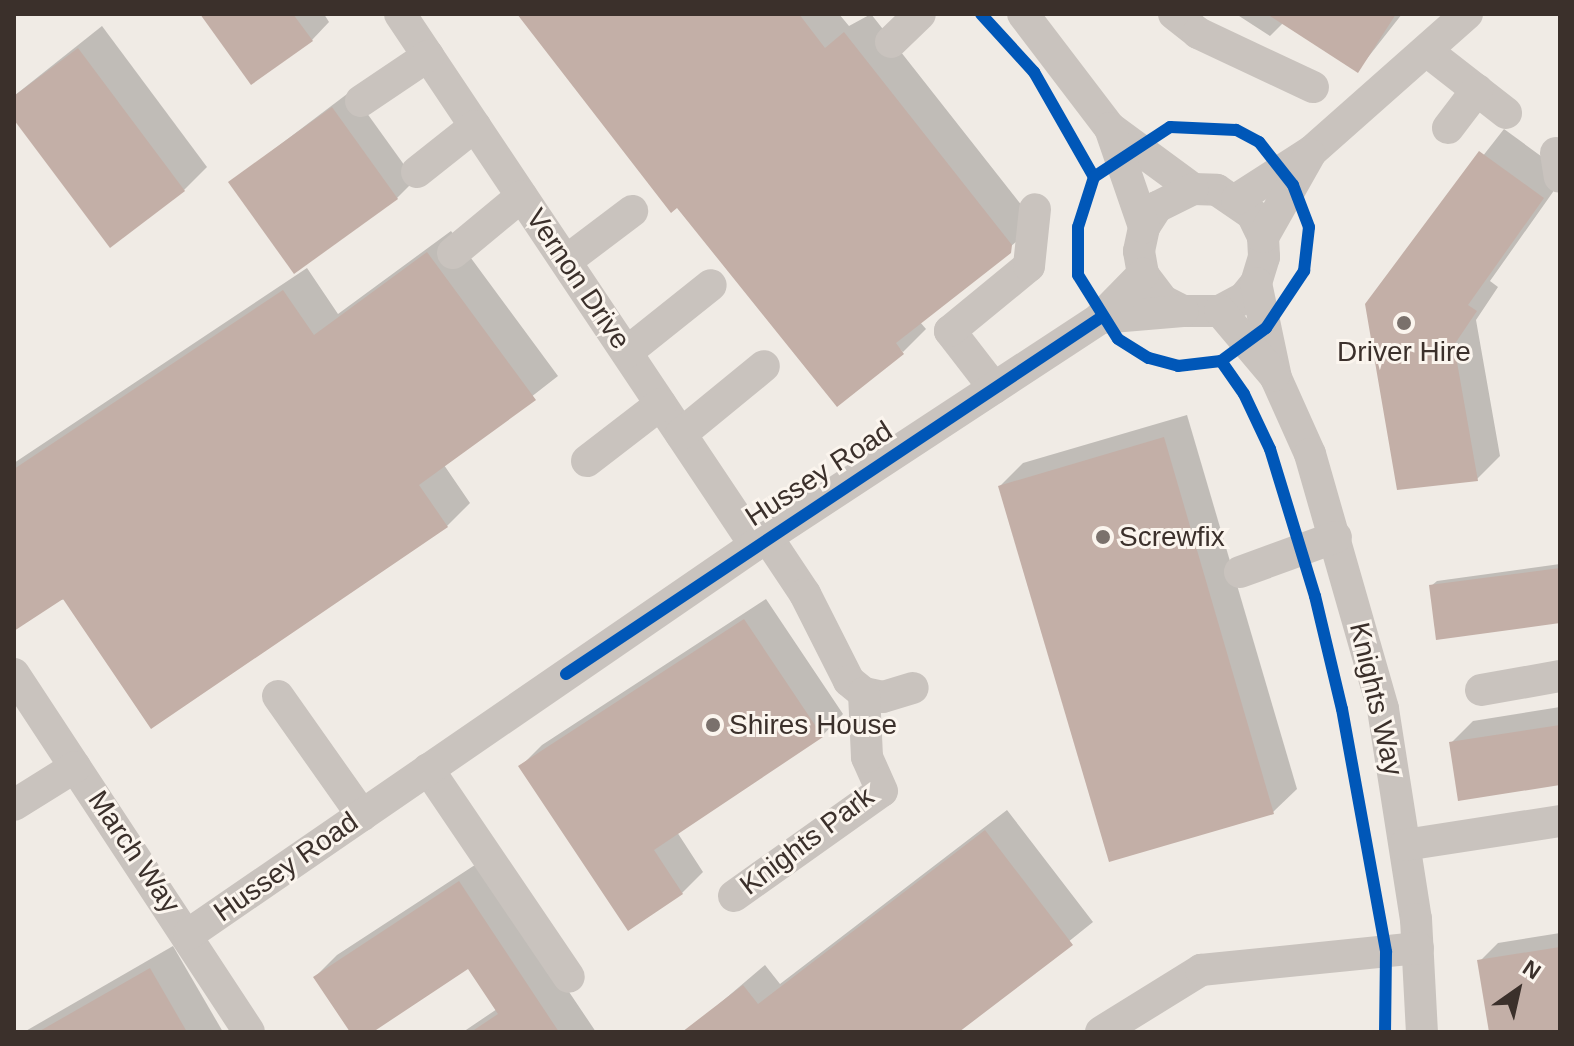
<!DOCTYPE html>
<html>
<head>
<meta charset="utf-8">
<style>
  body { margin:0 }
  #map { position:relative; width:1574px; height:1046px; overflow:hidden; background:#f0ebe5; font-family:Helvetica,sans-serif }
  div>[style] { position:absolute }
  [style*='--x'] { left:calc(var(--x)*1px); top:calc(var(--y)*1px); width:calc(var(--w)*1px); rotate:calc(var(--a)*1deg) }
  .shadow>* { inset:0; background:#0003 }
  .building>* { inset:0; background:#c3afa7 }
  .minor>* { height:32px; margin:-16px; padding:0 16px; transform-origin:16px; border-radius:16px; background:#c9c3be }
  .cycleway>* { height:12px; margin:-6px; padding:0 6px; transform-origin:6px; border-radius:6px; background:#0057b8 }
  .dots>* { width:22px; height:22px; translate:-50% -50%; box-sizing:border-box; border:4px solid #fbf5ee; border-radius:50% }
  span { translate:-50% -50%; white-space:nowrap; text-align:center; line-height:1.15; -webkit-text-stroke:6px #fbf5ee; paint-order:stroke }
  .street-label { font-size:28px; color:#3b302b }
  .poi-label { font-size:28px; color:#3b302b }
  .left { translate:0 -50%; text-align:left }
  .frame { position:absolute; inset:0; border:16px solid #3b302b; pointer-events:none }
  .north { position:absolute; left:1478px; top:950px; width:80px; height:80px; -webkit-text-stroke:6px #fbf5ee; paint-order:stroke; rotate:34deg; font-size:22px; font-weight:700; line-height:32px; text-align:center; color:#3b302b }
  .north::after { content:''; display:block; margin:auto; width:28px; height:36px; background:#3b302b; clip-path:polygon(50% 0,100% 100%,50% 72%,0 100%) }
</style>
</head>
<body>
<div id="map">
  <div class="shadow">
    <div style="clip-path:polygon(203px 14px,324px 14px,329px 22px,312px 40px)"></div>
    <div style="clip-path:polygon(520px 14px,839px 14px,849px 26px,871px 14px,1034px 221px,1034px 227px,920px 322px,926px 329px,903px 352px)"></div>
    <div style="clip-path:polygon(1236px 14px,1402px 14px,1358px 70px,1284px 22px,1270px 36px)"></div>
    <div style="clip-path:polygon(102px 26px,207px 167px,184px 190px,14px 116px,14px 96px)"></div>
    <div style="clip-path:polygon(351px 91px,415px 180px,397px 198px,231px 182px)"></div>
    <div style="clip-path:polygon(1504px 129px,1560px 170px,1560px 182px,1490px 281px,1498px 287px,1476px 320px,1500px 456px,1477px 479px,1367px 304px)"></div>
    <div style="clip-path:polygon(451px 231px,558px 376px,444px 465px,470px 503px,447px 526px,14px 609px,14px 463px,307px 268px,338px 314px)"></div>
    <div style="clip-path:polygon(1187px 415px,1297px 789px,1273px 812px,1110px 860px,1000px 486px,1023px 463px)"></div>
    <div style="clip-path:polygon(1560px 564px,1560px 621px,1431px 586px,1437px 581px)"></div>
    <div style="clip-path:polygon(766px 599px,843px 714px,822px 736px,677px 832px,703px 872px,682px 893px,521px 766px,542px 745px)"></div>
    <div style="clip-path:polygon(1560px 707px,1560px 783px,1451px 743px,1473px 721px)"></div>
    <div style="clip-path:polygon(1007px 810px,1093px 922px,956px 1032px,706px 1032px,698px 1022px,765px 965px,780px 984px)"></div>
    <div style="clip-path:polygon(481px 861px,596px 1032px,463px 1032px,497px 1009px,468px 966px,369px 1032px,352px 1032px,315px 977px,337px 955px)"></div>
    <div style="clip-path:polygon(1560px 933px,1560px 1032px,1491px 1032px,1480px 961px,1498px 943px)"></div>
    <div style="clip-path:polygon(173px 946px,223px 1032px,24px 1032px)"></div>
  </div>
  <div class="building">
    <div style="clip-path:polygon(200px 14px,293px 14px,313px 41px,251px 85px)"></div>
    <div style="clip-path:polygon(517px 14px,799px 14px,825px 48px,844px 32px,1012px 245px,1011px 253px,896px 343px,904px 354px,837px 407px,677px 208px,671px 213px)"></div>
    <div style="clip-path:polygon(1267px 14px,1396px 14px,1358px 73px)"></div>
    <div style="clip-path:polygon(78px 48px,185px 191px,110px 248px,14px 120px,14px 96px)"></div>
    <div style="clip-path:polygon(332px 107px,398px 199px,294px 274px,228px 182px)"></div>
    <div style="clip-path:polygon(1479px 151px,1544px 198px,1468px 305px,1477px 311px,1454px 345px,1478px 481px,1397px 490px,1365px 304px)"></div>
    <div style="clip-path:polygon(427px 252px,536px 400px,419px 485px,448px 527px,151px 729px,63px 599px,14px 631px,14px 469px,283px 290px,314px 335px)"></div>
    <div style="clip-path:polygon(1164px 437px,1274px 814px,1109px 862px,998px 486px)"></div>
    <div style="clip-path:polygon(1560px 568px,1560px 623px,1436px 640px,1429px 585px)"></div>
    <div style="clip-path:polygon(744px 619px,823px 737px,654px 850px,683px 894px,628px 931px,518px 766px)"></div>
    <div style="clip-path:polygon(1560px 725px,1560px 785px,1458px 801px,1449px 742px)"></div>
    <div style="clip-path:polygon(985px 830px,1073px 945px,959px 1032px,682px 1032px,743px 985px,758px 1004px)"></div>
    <div style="clip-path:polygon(459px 881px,559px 1032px,471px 1032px,498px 1014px,468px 969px,373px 1032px,350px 1032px,313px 977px)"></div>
    <div style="clip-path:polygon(1560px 947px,1560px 1032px,1489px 1032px,1477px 960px)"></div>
    <div style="clip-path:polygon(150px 968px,187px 1032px,38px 1032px)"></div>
  </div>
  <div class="minor">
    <div style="--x:400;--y:14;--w:639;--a:56.24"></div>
    <div style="--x:1023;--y:14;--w:143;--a:52.7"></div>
    <div style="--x:1110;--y:128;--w:103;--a:36.3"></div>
    <div style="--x:1193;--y:189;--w:24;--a:2"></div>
    <div style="--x:1217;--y:190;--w:42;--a:34.4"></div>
    <div style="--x:1252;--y:214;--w:25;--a:64"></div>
    <div style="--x:1263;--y:237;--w:20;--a:87"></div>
    <div style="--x:1264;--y:257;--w:27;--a:107"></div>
    <div style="--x:1256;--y:283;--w:19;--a:129"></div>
    <div style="--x:1244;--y:298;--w:27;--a:152"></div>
    <div style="--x:1220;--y:311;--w:37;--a:180"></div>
    <div style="--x:1183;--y:311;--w:22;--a:-153"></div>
    <div style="--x:1163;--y:301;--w:34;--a:-127"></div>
    <div style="--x:1143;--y:274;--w:23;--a:-100"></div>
    <div style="--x:1139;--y:251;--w:25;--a:-78"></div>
    <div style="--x:1144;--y:227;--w:24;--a:-57"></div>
    <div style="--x:1157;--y:207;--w:40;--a:-26.6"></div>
    <div style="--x:1174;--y:14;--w:31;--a:38"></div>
    <div style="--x:1198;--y:33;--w:127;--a:25.2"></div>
    <div style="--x:891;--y:42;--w:40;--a:-44"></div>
    <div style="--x:1428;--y:52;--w:99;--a:38"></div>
    <div style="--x:361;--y:101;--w:81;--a:-33.9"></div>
    <div style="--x:1110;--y:128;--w:105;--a:71"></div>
    <div style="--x:1448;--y:128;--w:48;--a:-52.7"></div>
    <div style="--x:1556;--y:153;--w:24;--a:81"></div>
    <div style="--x:417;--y:172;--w:74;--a:-38.4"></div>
    <div style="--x:1237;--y:199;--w:89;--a:-32.6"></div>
    <div style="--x:1312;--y:151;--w:207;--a:-41.5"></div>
    <div style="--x:1263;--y:237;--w:95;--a:-60.5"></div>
    <div style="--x:453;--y:253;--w:89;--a:-39.6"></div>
    <div style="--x:566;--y:261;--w:83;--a:-37.1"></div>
    <div style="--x:1256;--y:283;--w:97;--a:78.1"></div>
    <div style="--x:1276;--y:378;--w:83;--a:65.9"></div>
    <div style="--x:1310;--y:454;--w:265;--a:74"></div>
    <div style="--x:1383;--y:709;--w:213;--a:81.1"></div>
    <div style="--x:1416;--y:919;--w:113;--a:87"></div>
    <div style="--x:1220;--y:311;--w:84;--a:49.8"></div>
    <div style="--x:1100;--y:318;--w:83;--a:-4.8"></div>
    <div style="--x:627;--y:352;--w:107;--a:-38.6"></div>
    <div style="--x:994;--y:388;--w:72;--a:-127.7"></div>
    <div style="--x:950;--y:331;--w:102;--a:-39.4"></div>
    <div style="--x:1029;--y:266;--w:57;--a:-84"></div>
    <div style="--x:681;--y:434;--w:107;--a:-39.3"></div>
    <div style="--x:587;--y:461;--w:93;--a:-37.6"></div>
    <div style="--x:767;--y:537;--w:69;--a:56.3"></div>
    <div style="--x:805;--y:594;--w:97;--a:63.2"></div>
    <div style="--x:849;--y:681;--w:19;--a:39"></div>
    <div style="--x:864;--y:693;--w:19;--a:12"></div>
    <div style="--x:883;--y:697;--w:31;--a:-17"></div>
    <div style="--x:1240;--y:572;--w:102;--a:-20"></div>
    <div style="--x:14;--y:674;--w:428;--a:56.7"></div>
    <div style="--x:1481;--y:690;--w:80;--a:-10"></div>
    <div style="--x:278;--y:696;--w:146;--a:54.8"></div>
    <div style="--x:428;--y:769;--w:251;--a:55.9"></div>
    <div style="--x:14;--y:805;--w:72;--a:-31.9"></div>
    <div style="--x:1405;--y:845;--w:157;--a:-8.8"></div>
    <div style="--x:734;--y:896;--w:181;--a:-35.4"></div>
    <div style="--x:882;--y:791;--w:37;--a:-114"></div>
    <div style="--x:867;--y:757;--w:64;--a:-92.7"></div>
    <div style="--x:189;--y:934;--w:687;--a:-34.5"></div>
    <div style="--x:755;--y:545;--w:413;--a:-33.3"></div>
    <div style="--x:1100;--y:318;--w:62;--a:-45.7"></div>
    <div style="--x:1101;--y:1032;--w:118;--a:-31.8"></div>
    <div style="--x:1201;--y:970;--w:218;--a:-5.8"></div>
  </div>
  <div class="cycleway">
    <div style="--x:981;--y:14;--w:79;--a:47.6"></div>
    <div style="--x:1034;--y:72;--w:121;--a:60.3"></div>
    <div style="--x:1094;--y:177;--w:52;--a:107.7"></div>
    <div style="--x:1078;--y:227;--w:48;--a:90"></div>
    <div style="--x:1078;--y:275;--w:75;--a:58"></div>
    <div style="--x:1118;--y:339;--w:36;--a:32"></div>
    <div style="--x:1149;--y:358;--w:30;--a:15"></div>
    <div style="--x:1178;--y:366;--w:43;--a:-6.6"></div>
    <div style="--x:1221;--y:361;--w:56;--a:-36.3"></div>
    <div style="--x:1266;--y:328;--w:69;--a:-56.3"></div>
    <div style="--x:1304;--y:271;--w:44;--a:-83.5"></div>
    <div style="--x:1309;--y:227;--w:45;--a:-110.9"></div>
    <div style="--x:1293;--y:185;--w:55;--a:-128.3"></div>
    <div style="--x:1259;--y:142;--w:26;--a:-152"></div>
    <div style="--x:1236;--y:130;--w:66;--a:-177.4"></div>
    <div style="--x:1170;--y:127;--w:91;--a:146.7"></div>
    <div style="--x:1221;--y:361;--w:40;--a:55.1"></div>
    <div style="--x:1244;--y:394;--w:61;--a:64.7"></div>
    <div style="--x:1270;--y:449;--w:154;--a:73"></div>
    <div style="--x:1315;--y:596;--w:116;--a:76.6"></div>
    <div style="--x:1342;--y:709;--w:247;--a:79.7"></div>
    <div style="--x:1386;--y:952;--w:80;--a:90.7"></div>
    <div style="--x:566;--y:674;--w:642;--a:-33.69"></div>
  </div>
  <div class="dots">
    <div style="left:1404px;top:323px;background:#7a716c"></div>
    <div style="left:1103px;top:537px;background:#7a716c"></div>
    <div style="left:713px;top:725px;background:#7a716c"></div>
  </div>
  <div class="street-label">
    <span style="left:578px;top:279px;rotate:56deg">Vernon Drive</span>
    <span style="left:819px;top:474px;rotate:-33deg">Hussey Road</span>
    <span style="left:1376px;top:699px;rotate:77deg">Knights Way</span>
    <span style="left:807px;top:841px;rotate:-37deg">Knights Park</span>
    <span style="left:134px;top:852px;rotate:56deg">March Way</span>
    <span style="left:286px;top:867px;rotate:-35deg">Hussey Road</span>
  </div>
  <div class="poi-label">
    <span style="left:1404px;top:352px">Driver Hire</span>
    <span class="left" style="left:1119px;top:537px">Screwfix</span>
    <span class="left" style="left:729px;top:725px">Shires House</span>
  </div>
  <div class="frame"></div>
  <div class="north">N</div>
</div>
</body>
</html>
